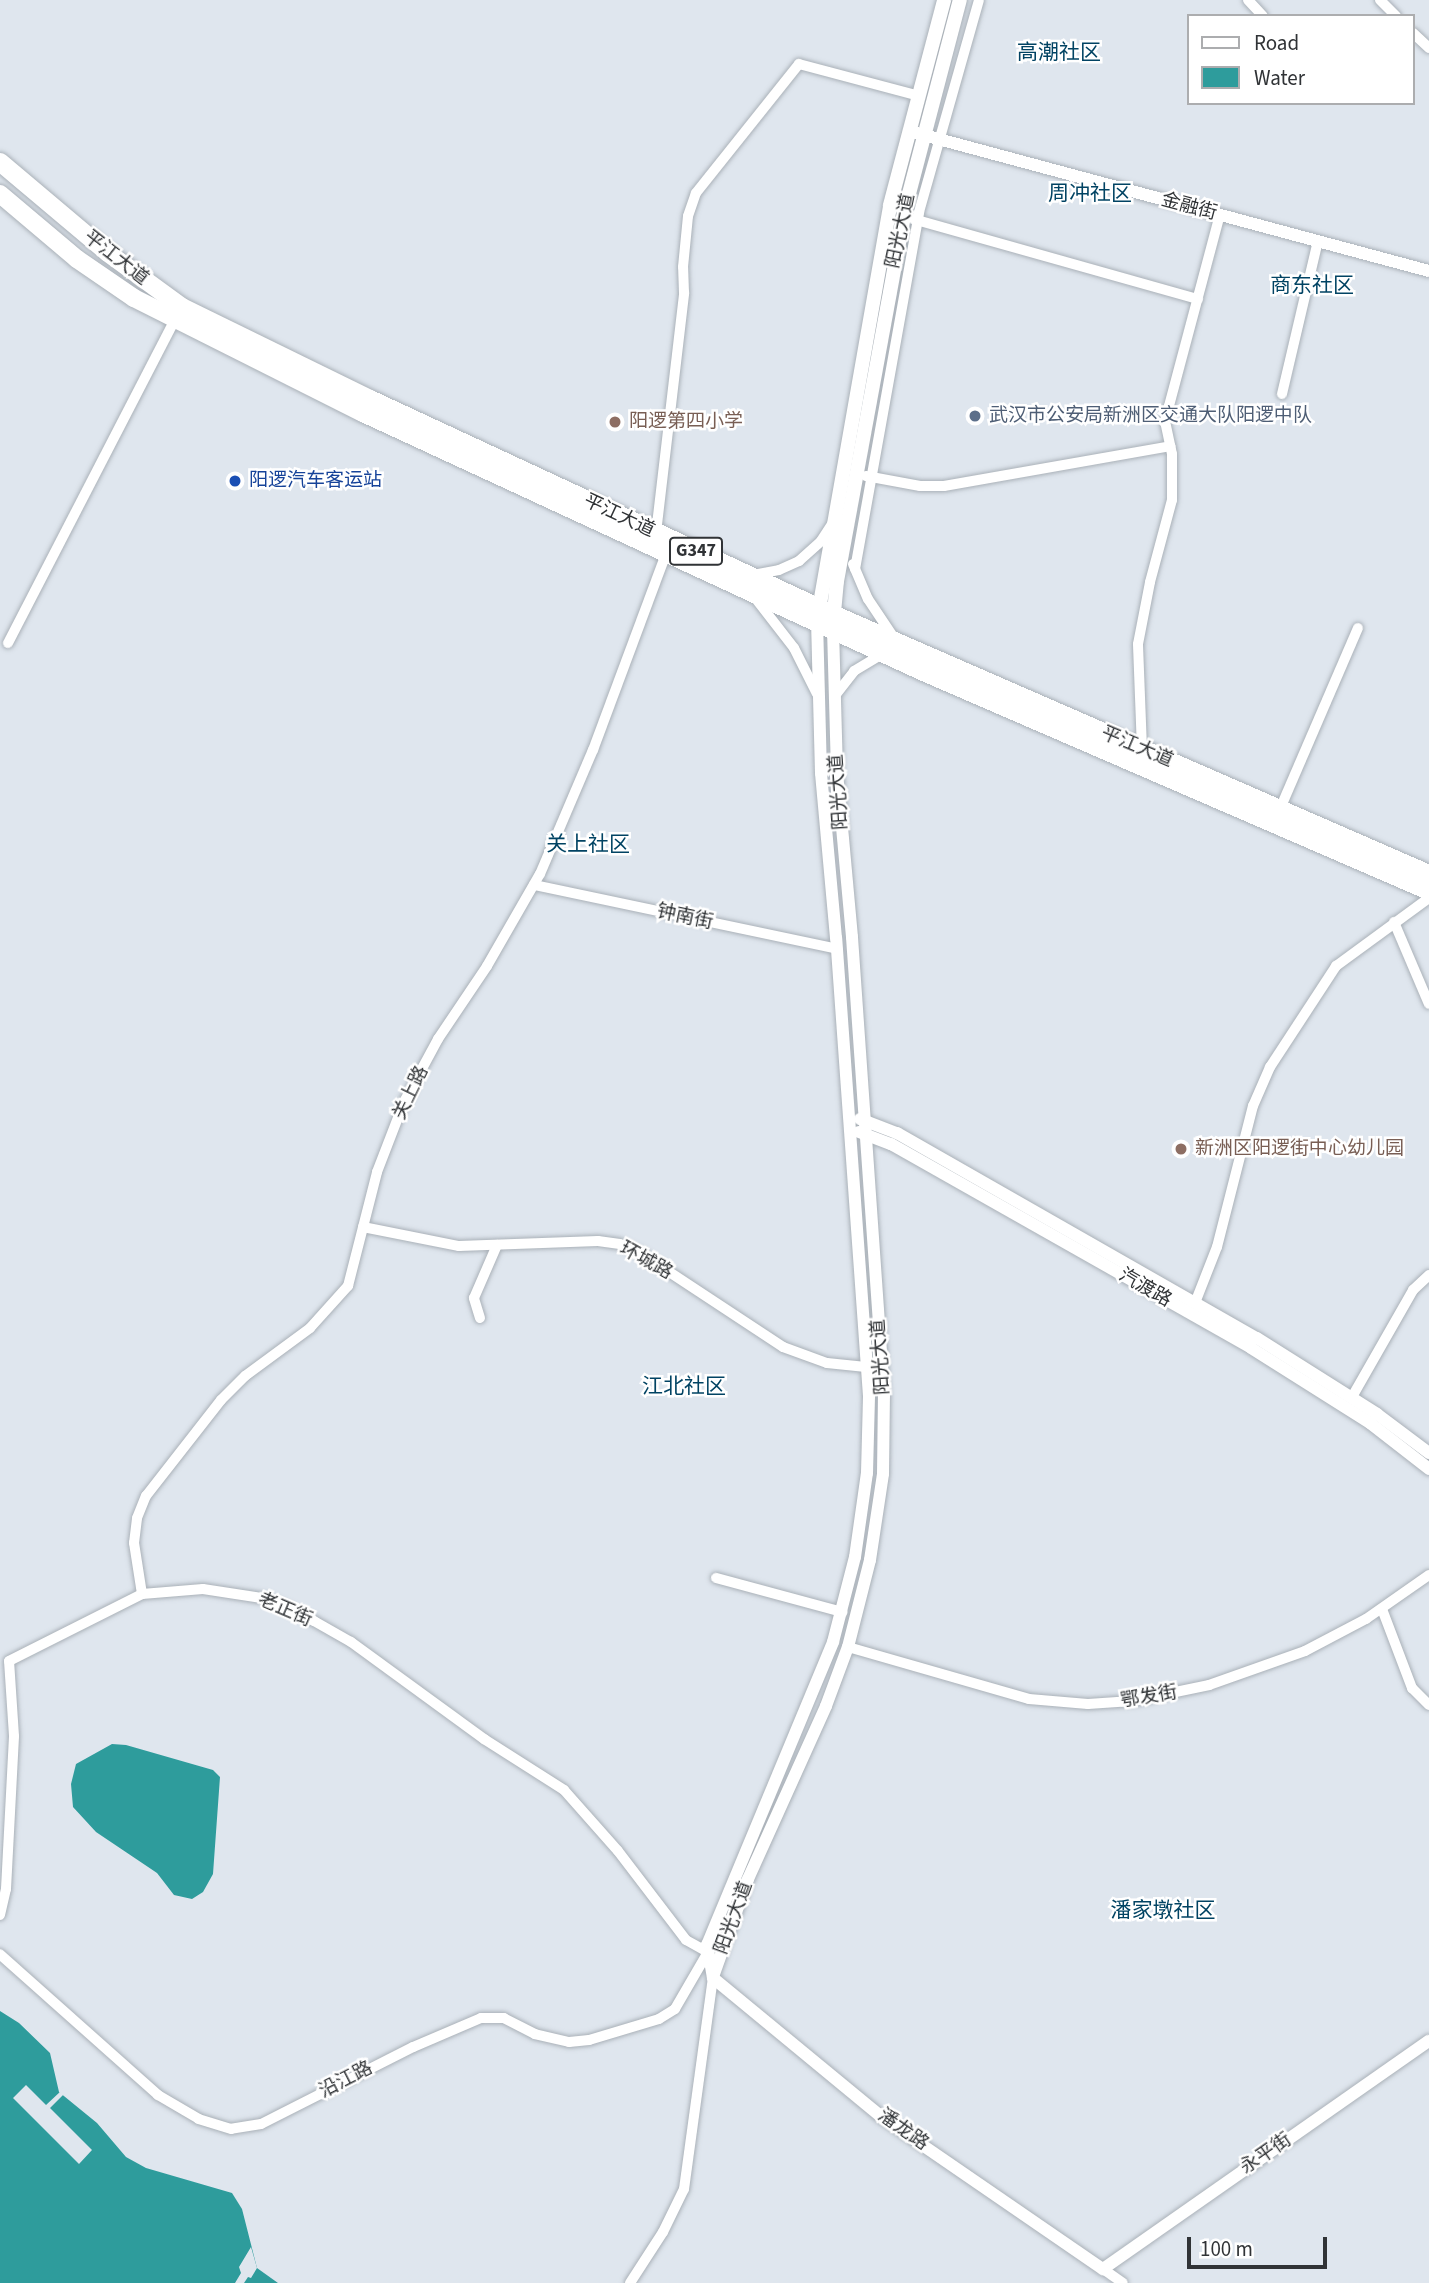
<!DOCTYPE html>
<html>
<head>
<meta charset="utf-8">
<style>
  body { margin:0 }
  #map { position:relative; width:1429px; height:2283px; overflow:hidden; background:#dfe6ee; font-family:"Source Sans 3","Noto Sans SC",sans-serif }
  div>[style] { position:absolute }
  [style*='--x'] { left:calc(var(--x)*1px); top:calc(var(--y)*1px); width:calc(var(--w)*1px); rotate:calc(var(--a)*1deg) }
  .water>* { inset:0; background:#2e9c9c }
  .pier>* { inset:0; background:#dfe6ee }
  .roads { filter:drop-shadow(0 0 2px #aab1b8) drop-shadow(0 0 2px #aab1b8) }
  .minor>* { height:10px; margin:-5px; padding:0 5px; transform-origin:5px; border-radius:5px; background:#fff }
  .tertiary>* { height:12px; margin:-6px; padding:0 6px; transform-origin:6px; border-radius:6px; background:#fff }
  .secondary>* { height:14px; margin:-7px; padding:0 7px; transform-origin:7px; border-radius:7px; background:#fff }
  .trunk>* { height:18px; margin:-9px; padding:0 9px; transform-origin:9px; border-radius:9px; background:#fff }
  .dots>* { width:19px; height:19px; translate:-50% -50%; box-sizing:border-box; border:4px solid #fff; border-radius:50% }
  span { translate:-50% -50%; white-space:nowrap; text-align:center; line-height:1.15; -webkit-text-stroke:5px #fff; paint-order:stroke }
  .shield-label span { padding:2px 5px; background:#fff; border:2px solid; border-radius:5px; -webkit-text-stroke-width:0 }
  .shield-label { font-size:18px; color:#303336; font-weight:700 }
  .street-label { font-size:19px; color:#303336 }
  .service-label { font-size:19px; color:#4e5e75 }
  .left { translate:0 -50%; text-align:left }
  .education-label { font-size:19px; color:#785e54 }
  .transit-label { font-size:19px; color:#164399 }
  .neighbourhood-label { font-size:21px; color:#014363 }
  .legend { position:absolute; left:1187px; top:14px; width:228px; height:91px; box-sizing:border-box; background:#fff; border:2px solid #acadaf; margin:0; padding:9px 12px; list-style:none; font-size:21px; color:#303336 }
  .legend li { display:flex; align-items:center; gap:14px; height:35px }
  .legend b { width:35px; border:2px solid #acadaf }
  .scale { position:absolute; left:1187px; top:2237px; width:140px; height:32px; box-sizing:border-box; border:4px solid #303336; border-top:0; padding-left:9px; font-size:21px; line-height:24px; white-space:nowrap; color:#303336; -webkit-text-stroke:5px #fff; paint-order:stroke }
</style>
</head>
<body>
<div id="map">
  <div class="water">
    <div style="clip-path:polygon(112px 1744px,126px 1745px,213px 1770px,220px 1777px,213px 1874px,203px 1892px,192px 1899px,174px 1895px,157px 1873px,96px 1832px,73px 1807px,71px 1784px,76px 1764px)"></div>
    <div style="clip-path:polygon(0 2011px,19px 2023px,50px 2053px,59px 2092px,97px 2123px,126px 2157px,146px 2168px,232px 2193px,242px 2209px,257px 2268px,278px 2283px,0 2283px)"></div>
  </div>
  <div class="pier">
    <div style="clip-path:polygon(26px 2085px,46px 2105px,61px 2091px,61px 2086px,65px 2093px,50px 2108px,92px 2150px,79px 2164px,13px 2098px)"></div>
    <div style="clip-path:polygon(251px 2247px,257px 2268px,251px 2278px,248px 2277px,244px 2283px,235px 2283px,241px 2273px,239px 2267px)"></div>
  </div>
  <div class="roads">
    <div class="minor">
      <div style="--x:1248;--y:0;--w:22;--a:47"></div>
      <div style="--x:1380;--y:0;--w:23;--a:45"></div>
      <div style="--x:1413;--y:33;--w:22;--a:43"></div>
      <div style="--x:913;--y:219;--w:296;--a:15.7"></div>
      <div style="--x:1282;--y:394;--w:157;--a:-76.8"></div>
      <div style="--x:866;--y:476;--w:55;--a:10.5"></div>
      <div style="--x:920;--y:486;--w:24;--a:0"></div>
      <div style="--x:944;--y:486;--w:230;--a:-10"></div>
      <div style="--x:656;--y:533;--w:242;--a:-83.3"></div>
      <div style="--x:684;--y:293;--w:26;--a:-92"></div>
      <div style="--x:683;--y:267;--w:51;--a:-84.4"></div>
      <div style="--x:688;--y:216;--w:24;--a:-71"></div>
      <div style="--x:696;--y:193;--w:165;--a:-51.4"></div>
      <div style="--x:799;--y:64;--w:124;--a:14.9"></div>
      <div style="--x:853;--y:564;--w:38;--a:67"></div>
      <div style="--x:868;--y:599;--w:47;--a:56.3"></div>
      <div style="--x:855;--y:569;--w:363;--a:-79.8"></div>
      <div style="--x:919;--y:212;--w:220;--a:-74.2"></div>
      <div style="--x:753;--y:575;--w:26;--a:-11"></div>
      <div style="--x:779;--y:570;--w:22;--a:-24"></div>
      <div style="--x:799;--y:561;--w:30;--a:-42"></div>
      <div style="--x:821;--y:541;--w:20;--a:-57"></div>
      <div style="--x:756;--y:599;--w:62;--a:52.2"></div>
      <div style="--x:794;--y:648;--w:51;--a:63.4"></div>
      <div style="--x:8;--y:643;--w:364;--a:-62.7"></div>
      <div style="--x:834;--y:697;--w:33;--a:-52"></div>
      <div style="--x:854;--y:671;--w:33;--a:-31"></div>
      <div style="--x:1142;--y:749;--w:105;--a:-92.2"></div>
      <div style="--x:1138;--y:644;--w:63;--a:-79"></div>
      <div style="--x:1150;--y:582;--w:85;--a:-75"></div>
      <div style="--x:1172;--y:500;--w:46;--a:-90"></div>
      <div style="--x:1172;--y:454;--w:34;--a:-102"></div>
      <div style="--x:1165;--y:421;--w:213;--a:-75.1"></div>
      <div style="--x:1280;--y:809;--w:197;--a:-66.7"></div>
      <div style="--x:534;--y:885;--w:310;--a:11.9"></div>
      <div style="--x:1394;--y:922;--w:89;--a:66.9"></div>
      <div style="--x:363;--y:1227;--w:98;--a:11.2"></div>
      <div style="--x:459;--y:1246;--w:139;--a:-2.1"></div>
      <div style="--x:598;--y:1241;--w:22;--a:8"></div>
      <div style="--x:620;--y:1244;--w:24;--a:24"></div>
      <div style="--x:642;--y:1254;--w:169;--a:33.4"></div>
      <div style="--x:783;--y:1347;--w:47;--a:20"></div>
      <div style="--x:827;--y:1363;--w:39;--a:6"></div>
      <div style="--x:1195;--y:1303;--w:60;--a:-68.6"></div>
      <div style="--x:1217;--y:1247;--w:146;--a:-75.7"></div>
      <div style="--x:1253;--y:1106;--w:43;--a:-66.4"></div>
      <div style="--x:1270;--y:1067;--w:121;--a:-56.8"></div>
      <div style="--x:1336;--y:966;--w:115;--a:-36.2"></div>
      <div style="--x:480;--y:1318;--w:21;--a:-107"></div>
      <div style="--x:474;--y:1298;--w:58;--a:-66.5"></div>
      <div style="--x:1352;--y:1397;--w:123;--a:-60.3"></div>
      <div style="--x:1413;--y:1290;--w:22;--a:-43"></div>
      <div style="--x:716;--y:1578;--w:131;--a:15.1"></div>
      <div style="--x:142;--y:1594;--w:52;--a:-98.9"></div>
      <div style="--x:134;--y:1543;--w:25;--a:-83"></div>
      <div style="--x:137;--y:1518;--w:24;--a:-68"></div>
      <div style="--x:146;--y:1496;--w:122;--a:-52"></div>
      <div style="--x:221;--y:1400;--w:34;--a:-45"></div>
      <div style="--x:245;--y:1376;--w:81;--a:-36.4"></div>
      <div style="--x:310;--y:1328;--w:57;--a:-47.9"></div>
      <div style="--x:348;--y:1286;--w:118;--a:-75.7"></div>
      <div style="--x:377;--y:1172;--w:75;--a:-68.9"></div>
      <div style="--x:404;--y:1102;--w:72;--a:-61.6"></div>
      <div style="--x:438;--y:1039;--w:88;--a:-56.1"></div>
      <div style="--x:487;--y:966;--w:106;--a:-60.1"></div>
      <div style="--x:540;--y:874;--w:135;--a:-66.9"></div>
      <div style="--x:593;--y:750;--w:209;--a:-69.6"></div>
      <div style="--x:1382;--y:1609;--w:85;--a:69.2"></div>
      <div style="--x:1412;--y:1688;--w:24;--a:45"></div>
      <div style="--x:848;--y:1647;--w:188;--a:16"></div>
      <div style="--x:1029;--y:1699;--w:59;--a:4.8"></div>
      <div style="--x:1088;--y:1704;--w:44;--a:-3.9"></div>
      <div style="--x:1132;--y:1701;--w:79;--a:-11.7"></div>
      <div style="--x:1209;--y:1685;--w:102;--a:-19.5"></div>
      <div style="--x:1305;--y:1651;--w:69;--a:-27.7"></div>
      <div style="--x:1366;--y:1619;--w:77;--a:-34.9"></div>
      <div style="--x:0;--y:1915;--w:27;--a:-77"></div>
      <div style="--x:6;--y:1889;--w:153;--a:-87"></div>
      <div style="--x:14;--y:1736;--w:75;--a:-93.8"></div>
      <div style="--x:9;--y:1661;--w:149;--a:-26.7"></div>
      <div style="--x:142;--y:1594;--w:61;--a:-4.7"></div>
      <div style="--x:203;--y:1589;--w:66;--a:8.7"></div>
      <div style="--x:268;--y:1599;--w:51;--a:25.6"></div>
      <div style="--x:314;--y:1621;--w:43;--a:29.6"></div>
      <div style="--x:351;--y:1642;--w:165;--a:36.1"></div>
      <div style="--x:484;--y:1739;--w:95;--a:32.5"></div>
      <div style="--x:564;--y:1790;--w:81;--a:48.5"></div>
      <div style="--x:618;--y:1851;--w:112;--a:52.6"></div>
      <div style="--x:686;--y:1940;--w:25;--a:29"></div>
      <div style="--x:708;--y:1952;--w:66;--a:120.1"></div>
      <div style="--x:675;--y:2009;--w:19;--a:148"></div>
      <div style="--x:659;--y:2019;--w:73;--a:163.3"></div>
      <div style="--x:589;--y:2040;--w:20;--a:174"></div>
      <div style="--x:569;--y:2042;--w:35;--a:-167"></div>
      <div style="--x:535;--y:2034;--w:35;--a:-153"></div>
      <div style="--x:504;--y:2018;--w:23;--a:180"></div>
      <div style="--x:481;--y:2018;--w:74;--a:156.9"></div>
      <div style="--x:413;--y:2047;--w:170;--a:153.1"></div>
      <div style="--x:261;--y:2124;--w:30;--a:171"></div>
      <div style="--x:231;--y:2129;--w:34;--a:-163"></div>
      <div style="--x:199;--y:2119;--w:48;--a:-149.7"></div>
      <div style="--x:158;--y:2095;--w:212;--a:-138.3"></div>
      <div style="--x:1103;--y:2269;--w:24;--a:35"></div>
      <div style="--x:630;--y:2283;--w:61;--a:-57.1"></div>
      <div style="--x:663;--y:2232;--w:48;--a:-64"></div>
      <div style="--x:684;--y:2189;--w:213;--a:-82.2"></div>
    </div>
    <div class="tertiary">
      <div style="--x:916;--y:133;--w:531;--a:15.06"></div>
      <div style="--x:860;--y:1119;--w:40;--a:21"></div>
      <div style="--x:897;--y:1133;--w:414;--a:29.7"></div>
      <div style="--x:1257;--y:1338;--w:142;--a:32.3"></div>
      <div style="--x:1377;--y:1414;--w:65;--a:36.9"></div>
      <div style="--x:859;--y:1132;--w:34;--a:21"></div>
      <div style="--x:891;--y:1144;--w:414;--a:29.5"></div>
      <div style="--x:1251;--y:1348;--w:141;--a:32.2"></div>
      <div style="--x:1370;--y:1423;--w:75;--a:37.9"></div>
      <div style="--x:714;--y:1974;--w:101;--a:-70.3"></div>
      <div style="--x:748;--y:1879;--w:190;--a:-65.7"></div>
      <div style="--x:826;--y:1706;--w:63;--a:-69.6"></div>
      <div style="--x:848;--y:1647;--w:90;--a:-75.8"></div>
      <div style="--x:870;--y:1560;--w:87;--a:-81.4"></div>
      <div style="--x:883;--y:1474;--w:79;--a:-89.3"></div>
      <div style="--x:884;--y:1395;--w:459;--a:-94"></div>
      <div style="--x:852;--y:937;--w:166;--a:-95.2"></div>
      <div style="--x:837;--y:772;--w:141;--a:-91.6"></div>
      <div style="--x:713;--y:1978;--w:34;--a:-100"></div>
      <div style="--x:707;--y:1945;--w:328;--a:-67.4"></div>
      <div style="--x:833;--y:1642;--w:88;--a:-75.5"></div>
      <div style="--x:855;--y:1557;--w:85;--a:-81.9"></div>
      <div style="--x:867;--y:1473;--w:77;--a:-88.5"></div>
      <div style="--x:869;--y:1396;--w:459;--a:-94.1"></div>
      <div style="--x:836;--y:938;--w:166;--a:-95.2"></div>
      <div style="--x:821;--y:773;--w:149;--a:-91.5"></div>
      <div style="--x:713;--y:1978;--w:220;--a:39.5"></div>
      <div style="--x:883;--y:2118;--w:267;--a:34.5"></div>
      <div style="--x:1103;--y:2269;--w:398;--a:-35"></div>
    </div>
    <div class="secondary">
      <div style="--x:818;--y:615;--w:416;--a:-80"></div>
      <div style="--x:890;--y:205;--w:212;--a:-75.2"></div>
      <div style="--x:833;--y:623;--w:42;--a:-84.6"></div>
      <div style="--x:837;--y:581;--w:378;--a:-79.6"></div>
      <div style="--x:905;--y:209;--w:216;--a:-75.3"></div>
    </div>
    <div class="trunk">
      <div style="--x:0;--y:162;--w:141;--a:40.1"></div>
      <div style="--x:108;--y:253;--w:92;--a:36.1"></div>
      <div style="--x:182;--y:307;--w:209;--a:26.1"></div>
      <div style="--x:370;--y:399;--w:513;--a:24.92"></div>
      <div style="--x:835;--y:615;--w:648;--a:23.56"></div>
      <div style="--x:0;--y:194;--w:101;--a:40.2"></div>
      <div style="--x:77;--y:259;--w:69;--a:34.4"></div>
      <div style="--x:134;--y:298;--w:256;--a:26.7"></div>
      <div style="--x:363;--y:413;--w:615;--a:24.81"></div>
      <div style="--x:921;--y:671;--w:554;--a:23.42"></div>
    </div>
  </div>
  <div class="dots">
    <div style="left:975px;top:416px;background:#5c6f8a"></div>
    <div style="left:615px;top:422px;background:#8d6e63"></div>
    <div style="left:235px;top:481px;background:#1a4fb4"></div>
    <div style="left:1181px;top:1149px;background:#8d6e63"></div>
  </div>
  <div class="shield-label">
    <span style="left:696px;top:551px">G347</span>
  </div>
  <div class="street-label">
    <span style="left:1189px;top:207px;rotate:15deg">金融街</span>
    <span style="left:901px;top:231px;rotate:-78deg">阳光大道</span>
    <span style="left:116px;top:258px;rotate:38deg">平江大道</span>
    <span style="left:619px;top:516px;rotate:25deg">平江大道</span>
    <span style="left:1137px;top:747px;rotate:23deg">平江大道</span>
    <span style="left:839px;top:792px;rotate:-94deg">阳光大道</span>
    <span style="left:685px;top:917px;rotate:12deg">钟南街</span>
    <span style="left:411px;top:1093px;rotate:-64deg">关上路</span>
    <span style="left:646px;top:1261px;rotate:29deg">环城路</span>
    <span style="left:1145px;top:1288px;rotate:30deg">汽渡路</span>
    <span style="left:881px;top:1357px;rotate:-94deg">阳光大道</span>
    <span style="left:285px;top:1610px;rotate:23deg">老正街</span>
    <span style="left:1149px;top:1697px;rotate:-10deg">鄂发街</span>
    <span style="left:734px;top:1918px;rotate:-70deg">阳光大道</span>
    <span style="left:346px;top:2080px;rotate:-27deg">沿江路</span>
    <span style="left:903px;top:2130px;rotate:35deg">潘龙路</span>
    <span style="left:1266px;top:2154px;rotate:-35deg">永平街</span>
  </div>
  <div class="service-label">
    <span class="left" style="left:989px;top:416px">武汉市公安局新洲区交通大队阳逻中队</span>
  </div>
  <div class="education-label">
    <span class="left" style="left:629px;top:422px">阳逻第四小学</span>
    <span class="left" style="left:1195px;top:1149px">新洲区阳逻街中心幼儿园</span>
  </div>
  <div class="transit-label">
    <span class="left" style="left:249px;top:481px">阳逻汽车客运站</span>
  </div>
  <div class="neighbourhood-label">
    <span style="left:1059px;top:52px">高潮社区</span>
    <span style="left:1090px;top:193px">周冲社区</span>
    <span style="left:1312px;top:285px">商东社区</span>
    <span style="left:588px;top:844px">关上社区</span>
    <span style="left:684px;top:1386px">江北社区</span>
    <span style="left:1163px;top:1910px">潘家墩社区</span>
  </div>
  <ul class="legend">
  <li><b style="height:9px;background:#fff"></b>Road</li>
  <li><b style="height:19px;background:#2e9c9c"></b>Water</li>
  </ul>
  <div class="scale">100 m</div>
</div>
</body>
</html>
